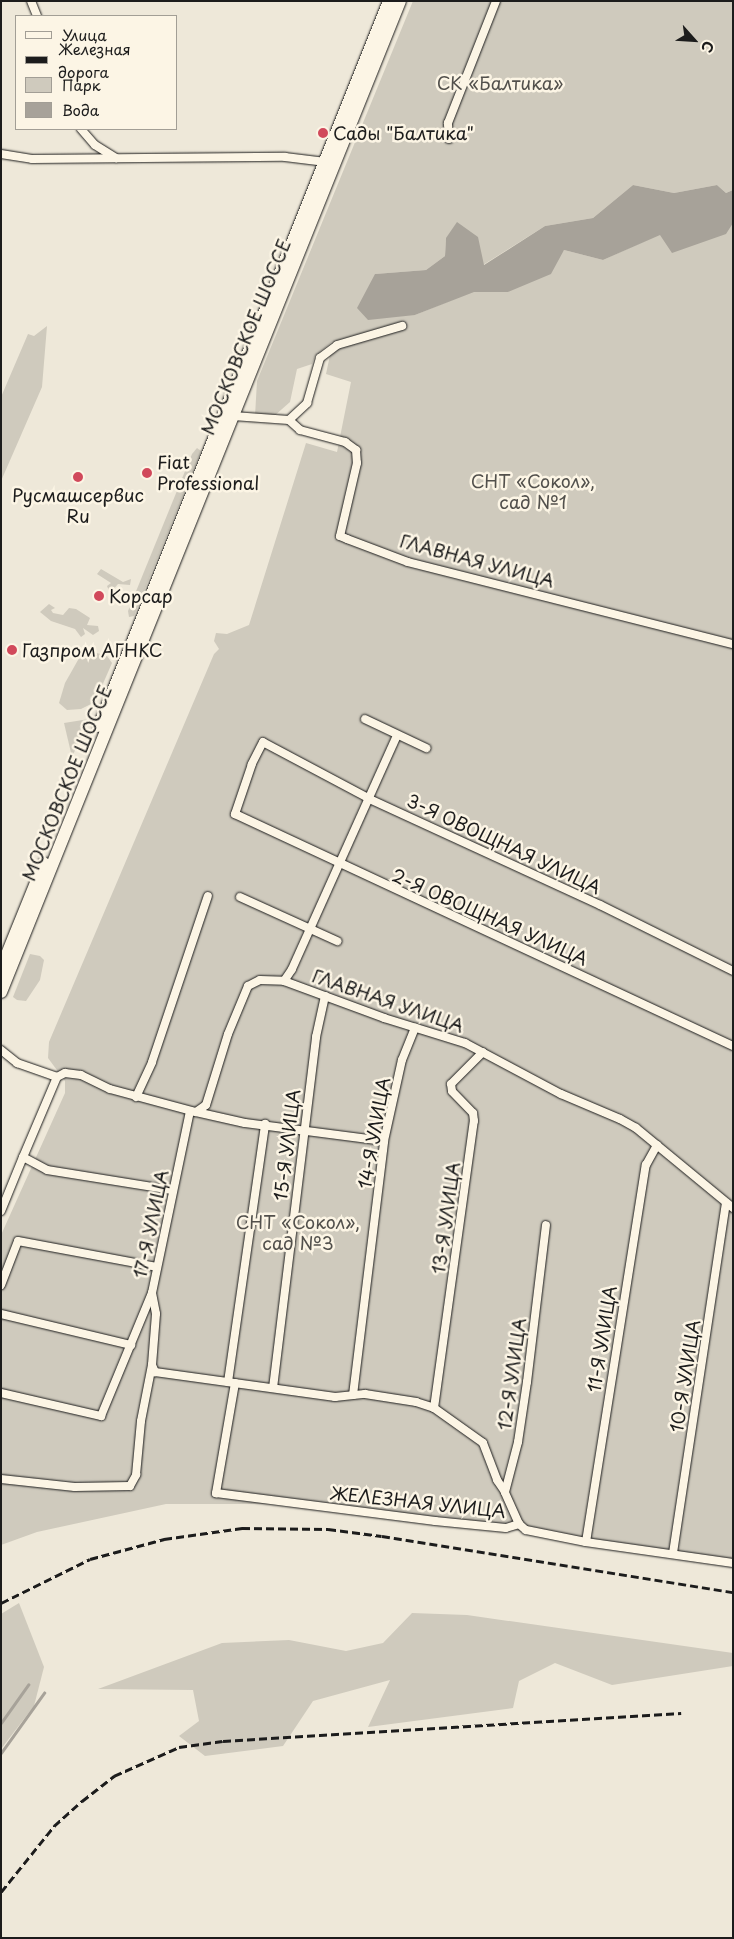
<!DOCTYPE html>
<html>
<head>
<meta charset="utf-8">
<style>
  body { margin:0 }
  #map { position:relative; width:734px; height:1939px; overflow:hidden; background:#eee8d9; font-family:"Playpen Sans",sans-serif }
  div>[style] { position:absolute }
  [style*='--x'] { left:calc(var(--x)*1px); top:calc(var(--y)*1px); width:calc(var(--w)*1px); rotate:calc(var(--a)*1deg) }
  .green>* { inset:0; background:#cfcabd }
  .water>* { inset:0; background:#a7a299 }
  .stream>* { height:2.5px; margin:-1.25px; padding:0 1.25px; transform-origin:1.25px; border-radius:1.25px; background:#a7a299 }
  .roads { filter:drop-shadow(0 0 1px #1c1c1c) drop-shadow(0 0 1px #1c1c1c) }
  .minor>* { height:8px; margin:-4px; padding:0 4px; transform-origin:4px; border-radius:4px; background:#fcf5e5 }
  .primary>* { height:12px; margin:-6px; padding:0 6px; transform-origin:6px; border-radius:6px; background:#fcf5e5 }
  .rail>* { height:2.5px; margin-top:-1.25px; transform-origin:0; background:repeating-linear-gradient(90deg,#1c1c1c 0 8px,transparent 0 12px) }
  .dots>* { width:14px; height:14px; translate:-50% -50%; box-sizing:border-box; border:2px solid #fcf5e5; border-radius:50% }
  span { translate:-50% -50%; white-space:nowrap; text-align:center; line-height:1.15; -webkit-text-stroke:5px #fcf5e5; paint-order:stroke }
  .park-label { font-size:18px; color:#52504c }
  .poi-label { font-size:18px; color:#1c1c1c }
  .left { translate:0 -50%; text-align:left }
  .street-label { font-size:18px; color:#1c1c1c }
  .frame { position:absolute; inset:0; border:2px solid #1c1c1c; pointer-events:none }
  .legend { position:absolute; left:15px; top:15px; width:162px; height:115px; box-sizing:border-box; background:#fcf5e5; border:1px solid #a29e95; margin:0; padding:6px 9px; list-style:none; font-size:15px; color:#1c1c1c }
  .legend li { display:flex; align-items:center; gap:10px; height:25px }
  .legend b { width:25px; border:1px solid #a29e95 }
  .north { position:absolute; left:669px; top:15px; width:50px; height:50px; -webkit-text-stroke:4px #fcf5e5; paint-order:stroke; rotate:116deg; font-size:14px; font-weight:700; line-height:20px; text-align:center; color:#1c1c1c }
  .north::after { content:''; display:block; margin:auto; width:18px; height:22px; background:#1c1c1c; clip-path:polygon(50% 0,100% 100%,50% 72%,0 100%) }
</style>
</head>
<body>
<div id="map">
  <div class="green">
    <div style="clip-path:polygon(413px 1px,733px 1px,733px 190px,726px 193px,717px 185px,674px 193px,633px 185px,593px 218px,545px 226px,483px 265px,446px 238px,445px 256px,426px 270px,375px 274px,415px 315px,474px 291px,508px 292px,564px 250px,603px 260px,660px 234px,733px 223px,733px 1566px,420px 1515px,293px 1504px,166px 1504px,37px 1532px,1px 1545px,1px 1235px,65px 1093px,65px 1081px,48px 1058px,49px 1042px,214px 654px,219px 649px,214px 641px,216px 633px,227px 634px,249px 625px,306px 443px,337px 452px,351px 382px,326px 374px,333px 341px,315px 356px,312px 364px,297px 369px,290px 402px,273px 417px,255px 416px,257px 381px)"></div>
    <div style="clip-path:polygon(47px 326px,42px 387px,1px 481px,1px 397px,28px 334px,34px 336px)"></div>
    <div style="clip-path:polygon(197px 448px,201px 451px,134px 616px,129px 617px,128px 611px,192px 454px)"></div>
    <div style="clip-path:polygon(101px 569px,123px 582px,131px 579px,130px 585px,118px 584px,112px 591px,117px 595px,112px 598px,107px 586px,111px 583px,97px 574px)"></div>
    <div style="clip-path:polygon(49px 604px,55px 608px,51px 610px,53px 613px,63px 615px,69px 608px,76px 609px,90px 618px,87px 625px,98px 626px,99px 631px,93px 635px,83px 628px,85px 634px,81px 637px,75px 629px,51px 621px,40px 612px)"></div>
    <div style="clip-path:polygon(90px 651px,107px 656px,112px 663px,95px 702px,81px 709px,67px 710px,59px 703px,65px 683px,82px 653px)"></div>
    <div style="clip-path:polygon(89px 719px,72px 757px,64px 723px)"></div>
    <div style="clip-path:polygon(30px 954px,40px 956px,44px 960px,40px 980px,26px 1001px,17px 1000px,13px 997px)"></div>
    <div style="clip-path:polygon(19px 1603px,44px 1667px,34px 1706px,1px 1749px,1px 1614px)"></div>
    <div style="clip-path:polygon(412px 1613px,467px 1615px,733px 1653px,733px 1666px,612px 1685px,555px 1663px,519px 1681px,513px 1708px,368px 1727px,390px 1680px,313px 1701px,283px 1746px,205px 1756px,179px 1736px,199px 1721px,193px 1690px,98px 1689px,222px 1643px,289px 1640px,346px 1651px,383px 1643px)"></div>
  </div>
  <div class="water">
    <div style="clip-path:polygon(633px 185px,674px 193px,717px 185px,726px 193px,733px 190px,733px 223px,726px 234px,672px 253px,660px 235px,603px 260px,564px 250px,551px 274px,508px 292px,474px 292px,415px 315px,368px 320px,357px 308px,375px 274px,426px 270px,445px 256px,446px 238px,457px 222px,478px 237px,484px 265px,545px 226px,593px 218px)"></div>
  </div>
  <div class="stream">
    <div style="--x:1;--y:1723;--w:47;--a:-54.6"></div>
    <div style="--x:1;--y:1753;--w:74;--a:-54.4"></div>
  </div>
  <div class="roads">
    <div class="minor">
      <div style="--x:31;--y:1;--w:16;--a:68"></div>
      <div style="--x:81;--y:129;--w:21;--a:49"></div>
      <div style="--x:95;--y:145;--w:25;--a:32"></div>
      <div style="--x:449;--y:139;--w:16;--a:-94"></div>
      <div style="--x:448;--y:123;--w:131;--a:-68.5"></div>
      <div style="--x:1;--y:154;--w:31;--a:9"></div>
      <div style="--x:32;--y:159;--w:253;--a:-0.5"></div>
      <div style="--x:285;--y:157;--w:39;--a:7"></div>
      <div style="--x:233;--y:416;--w:56;--a:4.1"></div>
      <div style="--x:289;--y:420;--w:15;--a:42"></div>
      <div style="--x:300;--y:430;--w:47;--a:14.9"></div>
      <div style="--x:345;--y:442;--w:14;--a:36"></div>
      <div style="--x:356;--y:450;--w:13;--a:86"></div>
      <div style="--x:357;--y:463;--w:75;--a:103.1"></div>
      <div style="--x:340;--y:536;--w:8;--a:23"></div>
      <div style="--x:347;--y:539;--w:65;--a:20.7"></div>
      <div style="--x:408;--y:562;--w:335;--a:14.2"></div>
      <div style="--x:289;--y:420;--w:25;--a:-43"></div>
      <div style="--x:307;--y:403;--w:47;--a:-73.9"></div>
      <div style="--x:320;--y:358;--w:21;--a:-37"></div>
      <div style="--x:337;--y:345;--w:68;--a:-16.3"></div>
      <div style="--x:365;--y:719;--w:68;--a:25.4"></div>
      <div style="--x:240;--y:897;--w:107;--a:24.4"></div>
      <div style="--x:733;--y:971;--w:148;--a:-153.6"></div>
      <div style="--x:600;--y:905;--w:253;--a:-155.3"></div>
      <div style="--x:370;--y:799;--w:121;--a:-152"></div>
      <div style="--x:263;--y:742;--w:25;--a:117"></div>
      <div style="--x:252;--y:764;--w:53;--a:108.8"></div>
      <div style="--x:235;--y:814;--w:549;--a:24.98"></div>
      <div style="--x:284;--y:981;--w:14;--a:-56"></div>
      <div style="--x:292;--y:969;--w:256;--a:-65.8"></div>
      <div style="--x:1;--y:1050;--w:21;--a:39"></div>
      <div style="--x:17;--y:1063;--w:42;--a:19.3"></div>
      <div style="--x:57;--y:1077;--w:9;--a:-27"></div>
      <div style="--x:65;--y:1073;--w:16;--a:7"></div>
      <div style="--x:81;--y:1075;--w:32;--a:26"></div>
      <div style="--x:110;--y:1089;--w:89;--a:15"></div>
      <div style="--x:196;--y:1112;--w:12;--a:-35"></div>
      <div style="--x:206;--y:1105;--w:74;--a:-72.8"></div>
      <div style="--x:228;--y:1034;--w:52;--a:-67.4"></div>
      <div style="--x:248;--y:986;--w:13;--a:-27"></div>
      <div style="--x:260;--y:980;--w:24;--a:2"></div>
      <div style="--x:284;--y:981;--w:107;--a:20.3"></div>
      <div style="--x:384;--y:1018;--w:85;--a:17.2"></div>
      <div style="--x:465;--y:1043;--w:109;--a:28"></div>
      <div style="--x:561;--y:1094;--w:64;--a:23"></div>
      <div style="--x:620;--y:1119;--w:18;--a:29"></div>
      <div style="--x:636;--y:1128;--w:126;--a:39.5"></div>
      <div style="--x:57;--y:1077;--w:87;--a:113"></div>
      <div style="--x:23;--y:1157;--w:27;--a:28"></div>
      <div style="--x:47;--y:1170;--w:127;--a:9.1"></div>
      <div style="--x:136;--y:1097;--w:38;--a:-65"></div>
      <div style="--x:152;--y:1062;--w:175;--a:-71.4"></div>
      <div style="--x:190;--y:1111;--w:186;--a:101.8"></div>
      <div style="--x:152;--y:1293;--w:21;--a:79"></div>
      <div style="--x:156;--y:1314;--w:51;--a:94.5"></div>
      <div style="--x:152;--y:1365;--w:8;--a:67"></div>
      <div style="--x:155;--y:1372;--w:182;--a:7.9"></div>
      <div style="--x:335;--y:1397;--w:30;--a:-6"></div>
      <div style="--x:365;--y:1394;--w:52;--a:8.9"></div>
      <div style="--x:416;--y:1402;--w:19;--a:18"></div>
      <div style="--x:434;--y:1408;--w:60;--a:35.5"></div>
      <div style="--x:483;--y:1443;--w:40;--a:69"></div>
      <div style="--x:497;--y:1480;--w:14;--a:56"></div>
      <div style="--x:196;--y:1112;--w:50;--a:12.7"></div>
      <div style="--x:245;--y:1123;--w:140;--a:7.4"></div>
      <div style="--x:1;--y:1211;--w:58;--a:-67.8"></div>
      <div style="--x:1;--y:1285;--w:47;--a:-68.9"></div>
      <div style="--x:18;--y:1241;--w:141;--a:10.6"></div>
      <div style="--x:1;--y:1314;--w:134;--a:13.4"></div>
      <div style="--x:228;--y:1382;--w:261;--a:-81.8"></div>
      <div style="--x:235;--y:1383;--w:112;--a:99.8"></div>
      <div style="--x:216;--y:1493;--w:221;--a:7.3"></div>
      <div style="--x:435;--y:1521;--w:71;--a:5.6"></div>
      <div style="--x:506;--y:1528;--w:14;--a:-17"></div>
      <div style="--x:519;--y:1524;--w:9;--a:41"></div>
      <div style="--x:526;--y:1530;--w:61;--a:11.3"></div>
      <div style="--x:586;--y:1542;--w:148;--a:8.1"></div>
      <div style="--x:273;--y:1388;--w:354;--a:-83"></div>
      <div style="--x:316;--y:1037;--w:42;--a:-77.6"></div>
      <div style="--x:1;--y:1393;--w:103;--a:13"></div>
      <div style="--x:101;--y:1416;--w:133;--a:-67.5"></div>
      <div style="--x:353;--y:1395;--w:256;--a:-83"></div>
      <div style="--x:384;--y:1141;--w:83;--a:-77.5"></div>
      <div style="--x:402;--y:1060;--w:35;--a:-68"></div>
      <div style="--x:434;--y:1408;--w:290;--a:-82.1"></div>
      <div style="--x:474;--y:1121;--w:8;--a:-97"></div>
      <div style="--x:473;--y:1113;--w:30;--a:-134"></div>
      <div style="--x:452;--y:1091;--w:7;--a:-98"></div>
      <div style="--x:451;--y:1084;--w:45;--a:-45"></div>
      <div style="--x:1;--y:1479;--w:74;--a:6.2"></div>
      <div style="--x:75;--y:1487;--w:55;--a:-1"></div>
      <div style="--x:130;--y:1486;--w:13;--a:-61"></div>
      <div style="--x:136;--y:1475;--w:54;--a:-84.7"></div>
      <div style="--x:141;--y:1421;--w:57;--a:-78.9"></div>
      <div style="--x:519;--y:1524;--w:35;--a:-114"></div>
      <div style="--x:505;--y:1492;--w:52;--a:-75.4"></div>
      <div style="--x:518;--y:1442;--w:61;--a:-81.5"></div>
      <div style="--x:527;--y:1382;--w:158;--a:-83.1"></div>
      <div style="--x:586;--y:1542;--w:382;--a:-81"></div>
      <div style="--x:646;--y:1165;--w:23;--a:-61"></div>
      <div style="--x:673;--y:1553;--w:354;--a:-81.4"></div>
    </div>
    <div class="primary">
      <div style="--x:99;--y:726;--w:781;--a:-68.2"></div>
      <div style="--x:1;--y:969;--w:114;--a:-67.9"></div>
      <div style="--x:1;--y:992;--w:1068;--a:-68.07"></div>
    </div>
  </div>
  <div class="rail">
    <div style="--x:1;--y:1603;--w:99;--a:-26.3"></div>
    <div style="--x:90;--y:1559;--w:77;--a:-15.1"></div>
    <div style="--x:164;--y:1539;--w:79;--a:-8"></div>
    <div style="--x:242;--y:1528;--w:86;--a:0.7"></div>
    <div style="--x:328;--y:1529;--w:54;--a:7.4"></div>
    <div style="--x:382;--y:1536;--w:355;--a:9.1"></div>
    <div style="--x:1;--y:1892;--w:85;--a:-51.2"></div>
    <div style="--x:54;--y:1826;--w:38;--a:-42"></div>
    <div style="--x:82;--y:1801;--w:41;--a:-38"></div>
    <div style="--x:114;--y:1776;--w:71;--a:-24"></div>
    <div style="--x:179;--y:1747;--w:44;--a:-7.8"></div>
    <div style="--x:223;--y:1741;--w:459;--a:-3.5"></div>
  </div>
  <div class="dots">
    <div style="left:323px;top:133px;background:#d1495b"></div>
    <div style="left:147px;top:473px;background:#d1495b"></div>
    <div style="left:78px;top:477px;background:#d1495b"></div>
    <div style="left:99px;top:596px;background:#d1495b"></div>
    <div style="left:12px;top:650px;background:#d1495b"></div>
  </div>
  <div class="park-label">
    <span style="left:500px;top:83px">СК «Балтика»</span>
    <span style="left:533px;top:492px">СНТ «Сокол»,<br>сад №1</span>
    <span style="left:298px;top:1233px">СНТ «Сокол»,<br>сад №3</span>
  </div>
  <div class="poi-label">
    <span class="left" style="left:333px;top:133px">Сады "Балтика"</span>
    <span class="left" style="left:157px;top:473px">Fiat<br>Professional</span>
    <span style="left:78px;top:506px">Русмашсервис<br>Ru</span>
    <span class="left" style="left:109px;top:596px">Корсар</span>
    <span class="left" style="left:22px;top:650px">Газпром АГНКС</span>
  </div>
  <div class="street-label">
    <span style="left:246px;top:337px;rotate:-68deg">МОСКОВСКОЕ ШОССЕ</span>
    <span style="left:477px;top:561px;rotate:15deg">ГЛАВНАЯ УЛИЦА</span>
    <span style="left:67px;top:783px;rotate:-68deg">МОСКОВСКОЕ ШОССЕ</span>
    <span style="left:504px;top:844px;rotate:25deg">3-Я ОВОЩНАЯ УЛИЦА</span>
    <span style="left:490px;top:917px;rotate:24deg">2-Я ОВОЩНАЯ УЛИЦА</span>
    <span style="left:388px;top:1001px;rotate:19deg">ГЛАВНАЯ УЛИЦА</span>
    <span style="left:374px;top:1133px;rotate:-80deg">14-Я УЛИЦА</span>
    <span style="left:287px;top:1145px;rotate:-83deg">15-Я УЛИЦА</span>
    <span style="left:446px;top:1218px;rotate:-82deg">13-Я УЛИЦА</span>
    <span style="left:151px;top:1224px;rotate:-78deg">17-Я УЛИЦА</span>
    <span style="left:602px;top:1339px;rotate:-81deg">11-Я УЛИЦА</span>
    <span style="left:512px;top:1374px;rotate:-82deg">12-Я УЛИЦА</span>
    <span style="left:685px;top:1376px;rotate:-81deg">10-Я УЛИЦА</span>
    <span style="left:418px;top:1502px;rotate:6deg">ЖЕЛЕЗНАЯ УЛИЦА</span>
  </div>
  <div class="frame"></div>
  <ul class="legend">
  <li><b style="height:6px;background:#fcf5e5"></b>Улица</li>
  <li><b style="height:6px;background:#1c1c1c"></b>Железная дорога</li>
  <li><b style="height:14px;background:#cfcabd"></b>Парк</li>
  <li><b style="height:14px;background:#a7a299"></b>Вода</li>
  </ul>
  <div class="north">С</div>
</div>
</body>
</html>
